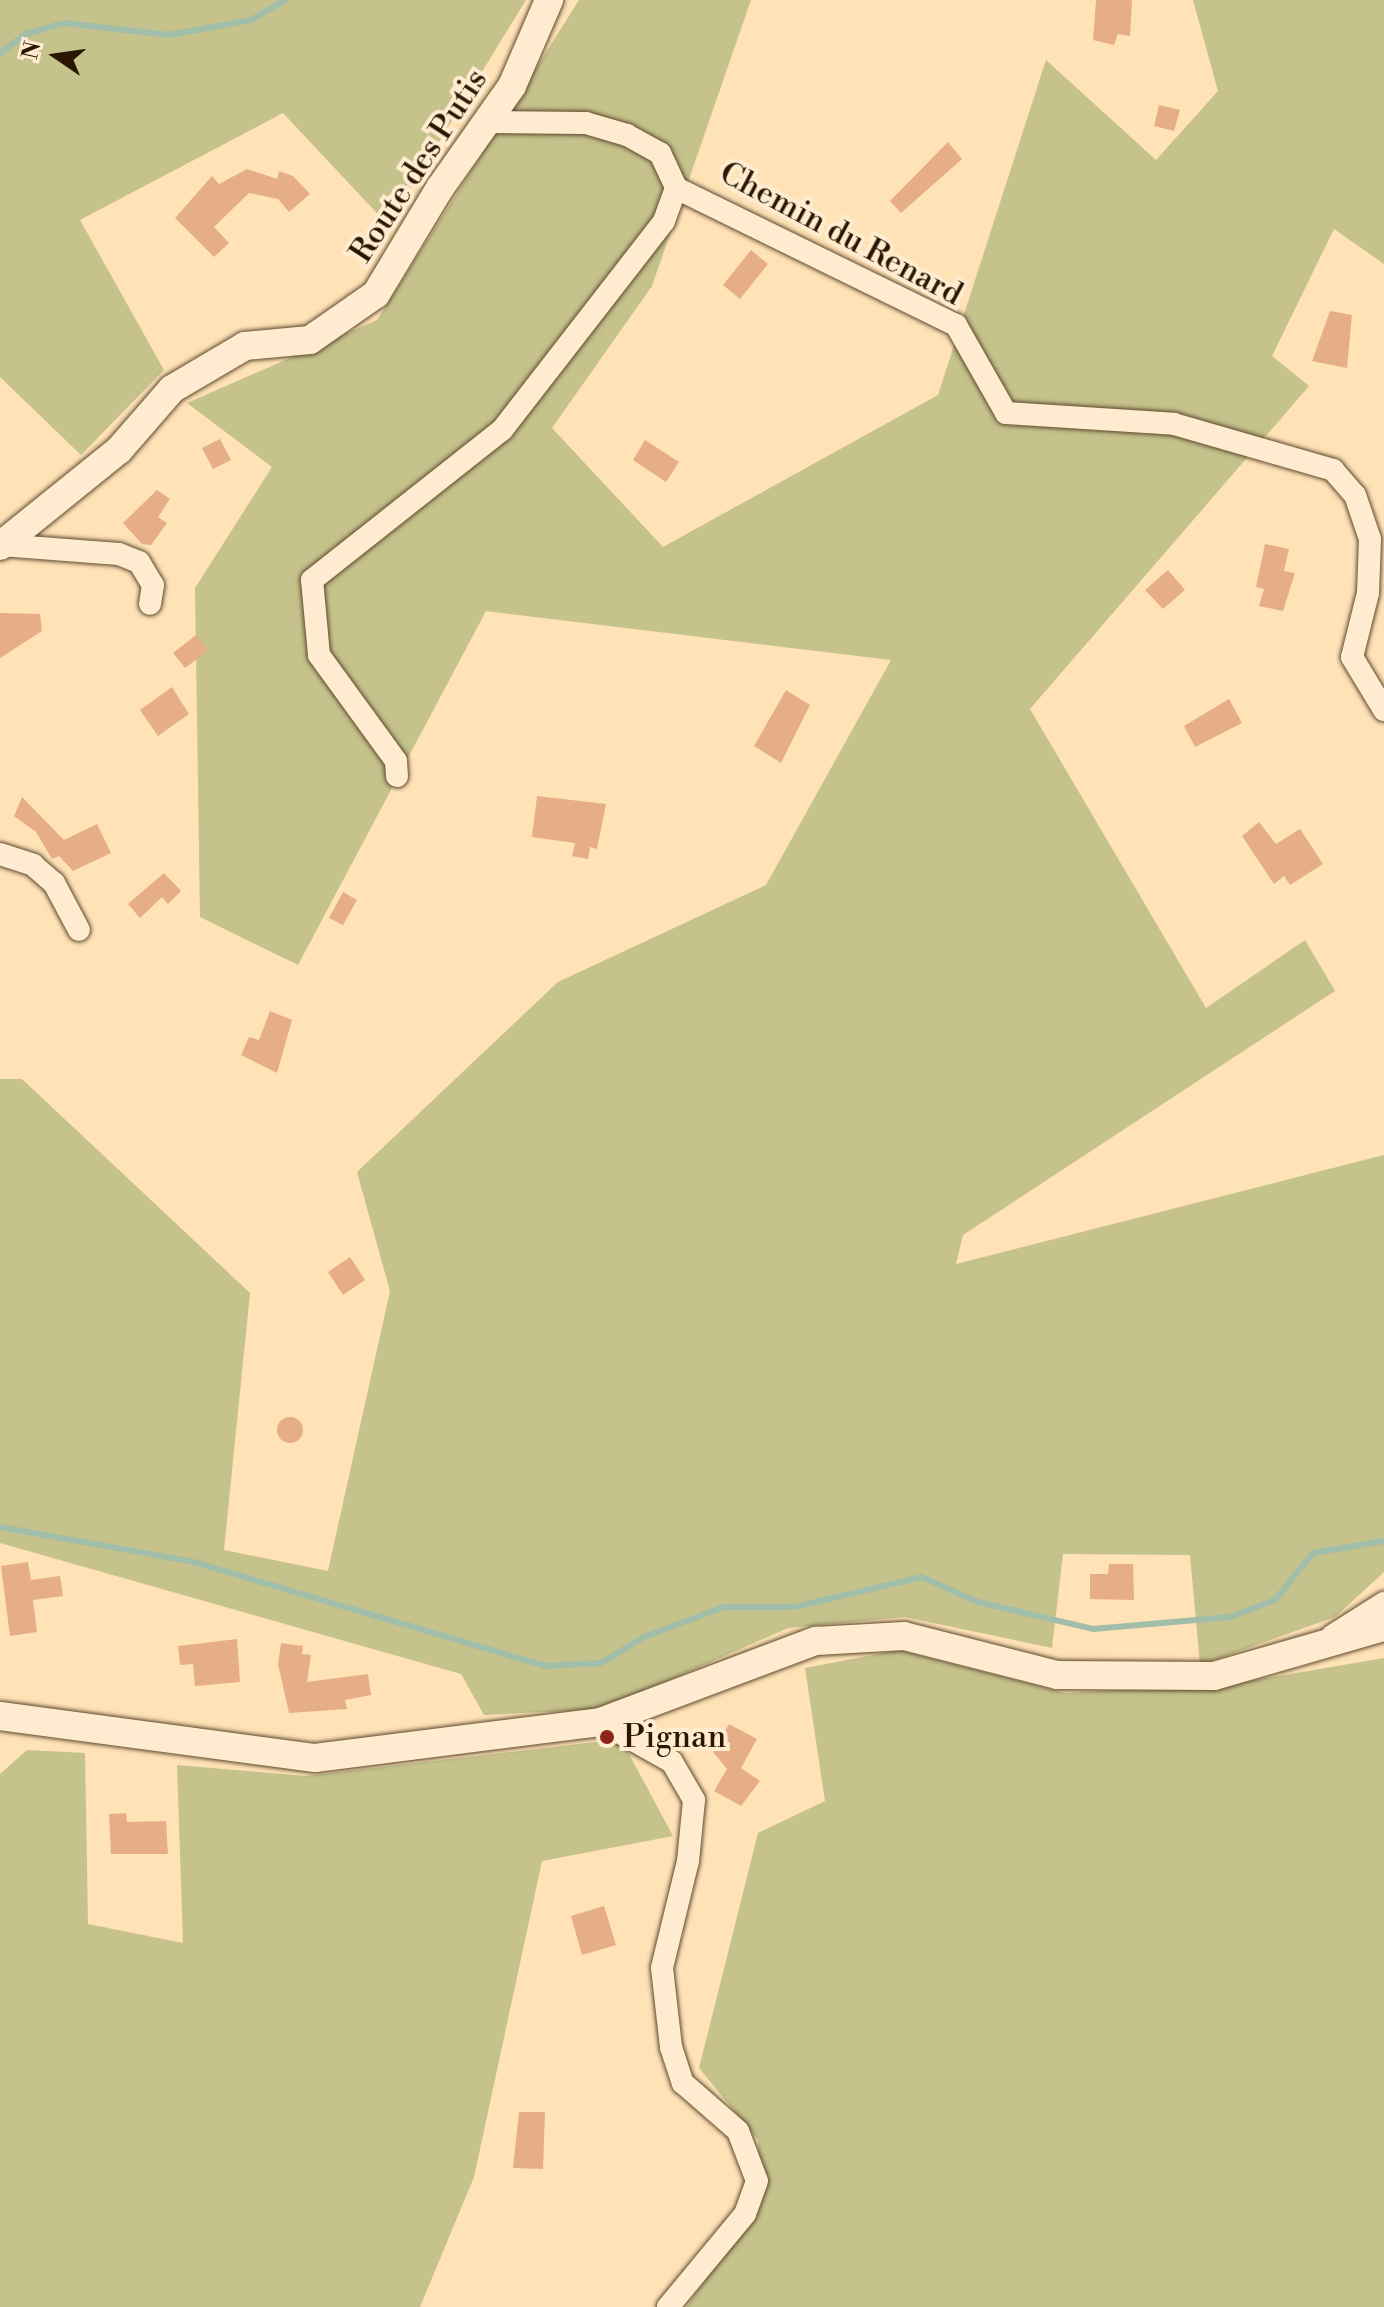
<!DOCTYPE html>
<html>
<head>
<meta charset="utf-8">
<style>
  body { margin:0 }
  #map { position:relative; width:1384px; height:2307px; overflow:hidden; background:#ffe2b6; font-family:"Libre Bodoni",serif }
  div>[style] { position:absolute }
  [style*='--x'] { left:calc(var(--x)*1px); top:calc(var(--y)*1px); width:calc(var(--w)*1px); rotate:calc(var(--a)*1deg) }
  .green>* { inset:0; background:#c5c28b }
  .stream>* { height:6px; margin:-3px; padding:0 3px; transform-origin:3px; border-radius:3px; background:#a1beaa }
  .building>* { inset:0; background:#e6ae86 }
  .round { border-radius:50% }
  .roads { filter:drop-shadow(0 0 2px #5e4a2f) drop-shadow(0 0 2px #5e4a2f) }
  .minor>* { height:22px; margin:-11px; padding:0 11px; transform-origin:11px; border-radius:11px; background:#ffecd0 }
  .tertiary>* { height:28px; margin:-14px; padding:0 14px; transform-origin:14px; border-radius:14px; background:#ffecd0 }
  .dots>* { width:22px; height:22px; translate:-50% -50%; box-sizing:border-box; border:4px solid #ffecd0; border-radius:50% }
  span { translate:-50% -50%; white-space:nowrap; text-align:center; line-height:1.15; -webkit-text-stroke:8px #ffecd0; paint-order:stroke }
  .street-label { font-size:32px; color:#291702 }
  .poi-label { font-size:32px; color:#291702 }
  .left { translate:0 -50%; text-align:left }
  .north { position:absolute; left:16px; top:16px; width:80px; height:80px; -webkit-text-stroke:6px #ffecd0; paint-order:stroke; rotate:283deg; font-size:22px; font-weight:700; line-height:32px; text-align:center; color:#291702 }
  .north::after { content:''; display:block; margin:auto; width:28px; height:36px; background:#291702; clip-path:polygon(50% 0,100% 100%,50% 72%,0 100%) }
</style>
</head>
<body>
<div id="map">
  <div class="green">
    <div style="clip-path:polygon(0 0,526px 0,388px 225px,283px 113px,80px 220px,164px 370px,81px 455px,0 377px)"></div>
    <div style="clip-path:polygon(579px 0,751px 0,652px 286px,552px 428px,663px 547px,938px 395px,1046px 60px,1156px 160px,1218px 91px,1193px 0,1384px 0,1384px 264px,1334px 229px,1272px 356px,1309px 386px,1030px 709px,1206px 1008px,1305px 940px,1335px 991px,963px 1235px,956px 1264px,1384px 1155px,1384px 1572px,1335px 1617px,1200px 1665px,1190px 1555px,1063px 1554px,1052px 1648px,905px 1617px,788px 1628px,604px 1709px,484px 1715px,461px 1674px,0 1543px,0 1079px,22px 1079px,250px 1293px,224px 1550px,328px 1571px,390px 1291px,357px 1172px,558px 982px,766px 885px,891px 660px,486px 611px,298px 965px,200px 917px,195px 588px,272px 467px,187px 403px,377px 320px)"></div>
    <div style="clip-path:polygon(899px 1650px,1065px 1693px,1237px 1683px,1384px 1658px,1384px 2307px,686px 2307px,762px 2199px,758px 2140px,699px 2068px,758px 1833px,825px 1801px,805px 1668px)"></div>
    <div style="clip-path:polygon(621px 1739px,673px 1836px,542px 1861px,474px 2177px,420px 2307px,0 2307px,0 1774px,27px 1750px,85px 1753px,88px 1924px,183px 1943px,177px 1765px,305px 1776px)"></div>
  </div>
  <div class="stream">
    <div style="--x:0;--y:53;--w:32;--a:-36"></div>
    <div style="--x:26;--y:34;--w:40;--a:-16"></div>
    <div style="--x:64;--y:23;--w:106;--a:6.5"></div>
    <div style="--x:169;--y:35;--w:83;--a:-10.4"></div>
    <div style="--x:251;--y:20;--w:39;--a:-30"></div>
    <div style="--x:0;--y:1527;--w:197;--a:10.2"></div>
    <div style="--x:194;--y:1562;--w:366;--a:16.5"></div>
    <div style="--x:545;--y:1666;--w:56;--a:-3.1"></div>
    <div style="--x:601;--y:1663;--w:50;--a:-31.2"></div>
    <div style="--x:644;--y:1637;--w:85;--a:-20.6"></div>
    <div style="--x:724;--y:1607;--w:70;--a:0"></div>
    <div style="--x:794;--y:1607;--w:131;--a:-13.2"></div>
    <div style="--x:922;--y:1577;--w:61;--a:24.1"></div>
    <div style="--x:978;--y:1602;--w:118;--a:13.2"></div>
    <div style="--x:1093;--y:1629;--w:138;--a:-5"></div>
    <div style="--x:1230;--y:1617;--w:48;--a:-20.7"></div>
    <div style="--x:1275;--y:1600;--w:60;--a:-51"></div>
    <div style="--x:1313;--y:1553;--w:72;--a:-9.6"></div>
  </div>
  <div class="building">
    <div style="clip-path:polygon(1096px 0,1132px 0,1130px 36px,1118px 34px,1114px 45px,1093px 40px)"></div>
    <div style="clip-path:polygon(1159px 105px,1180px 110px,1174px 131px,1154px 126px)"></div>
    <div style="clip-path:polygon(948px 142px,962px 159px,901px 213px,890px 201px)"></div>
    <div style="clip-path:polygon(247px 169px,277px 179px,279px 171px,293px 176px,310px 194px,289px 212px,278px 199px,249px 193px,214px 227px,229px 243px,214px 257px,175px 218px,212px 176px,219px 184px)"></div>
    <div style="clip-path:polygon(751px 250px,768px 264px,740px 299px,723px 285px)"></div>
    <div style="clip-path:polygon(1330px 311px,1352px 315px,1347px 368px,1312px 361px)"></div>
    <div style="clip-path:polygon(220px 439px,231px 460px,213px 469px,202px 448px)"></div>
    <div style="clip-path:polygon(645px 440px,679px 462px,666px 482px,633px 460px)"></div>
    <div style="clip-path:polygon(157px 490px,170px 499px,158px 517px,167px 523px,151px 545px,142px 544px,123px 523px)"></div>
    <div style="clip-path:polygon(1265px 544px,1289px 549px,1284px 571px,1295px 573px,1283px 611px,1259px 606px,1264px 589px,1256px 587px)"></div>
    <div style="clip-path:polygon(1168px 570px,1185px 590px,1163px 609px,1145px 590px)"></div>
    <div style="clip-path:polygon(0 613px,40px 614px,42px 631px,0 658px)"></div>
    <div style="clip-path:polygon(196px 635px,208px 651px,185px 668px,173px 653px)"></div>
    <div style="clip-path:polygon(172px 687px,189px 714px,158px 736px,140px 710px)"></div>
    <div style="clip-path:polygon(786px 690px,810px 705px,781px 763px,754px 746px)"></div>
    <div style="clip-path:polygon(1229px 699px,1242px 723px,1195px 747px,1184px 726px)"></div>
    <div style="clip-path:polygon(537px 796px,606px 804px,597px 849px,590px 847px,588px 859px,572px 856px,575px 843px,532px 837px)"></div>
    <div style="clip-path:polygon(22px 797px,64px 840px,97px 824px,111px 853px,73px 871px,59px 856px,52px 859px,36px 832px,14px 816px)"></div>
    <div style="clip-path:polygon(1259px 822px,1276px 844px,1300px 829px,1323px 864px,1290px 885px,1284px 876px,1274px 884px,1242px 836px)"></div>
    <div style="clip-path:polygon(164px 873px,181px 891px,168px 904px,162px 897px,140px 918px,128px 904px)"></div>
    <div style="clip-path:polygon(343px 892px,357px 900px,343px 925px,329px 918px)"></div>
    <div style="clip-path:polygon(270px 1011px,292px 1020px,277px 1073px,241px 1055px,249px 1037px,259px 1040px)"></div>
    <div style="clip-path:polygon(350px 1257px,365px 1280px,343px 1295px,328px 1272px)"></div>
    <div class="round" style="left:277px;top:1417px;width:26px;height:26px"></div>
    <div style="clip-path:polygon(28px 1562px,31px 1580px,60px 1576px,63px 1596px,33px 1600px,37px 1632px,10px 1636px,1px 1566px)"></div>
    <div style="clip-path:polygon(1109px 1564px,1133px 1564px,1134px 1600px,1090px 1599px,1090px 1574px,1108px 1574px)"></div>
    <div style="clip-path:polygon(237px 1639px,240px 1682px,195px 1686px,193px 1664px,180px 1665px,178px 1646px)"></div>
    <div style="clip-path:polygon(281px 1643px,303px 1646px,302px 1654px,311px 1655px,307px 1682px,368px 1674px,371px 1695px,345px 1700px,347px 1709px,289px 1713px,278px 1664px)"></div>
    <div style="clip-path:polygon(729px 1724px,757px 1739px,741px 1768px,760px 1781px,741px 1806px,714px 1791px,727px 1769px,713px 1752px)"></div>
    <div style="clip-path:polygon(126px 1813px,127px 1822px,166px 1821px,168px 1854px,111px 1854px,109px 1814px)"></div>
    <div style="clip-path:polygon(604px 1906px,616px 1945px,582px 1955px,571px 1916px)"></div>
    <div style="clip-path:polygon(519px 2112px,545px 2112px,543px 2169px,513px 2168px)"></div>
  </div>
  <div class="roads">
    <div class="minor">
      <div style="--x:487;--y:122;--w:99;--a:0.6"></div>
      <div style="--x:586;--y:123;--w:43;--a:16.3"></div>
      <div style="--x:627;--y:135;--w:38;--a:29"></div>
      <div style="--x:660;--y:153;--w:38;--a:65"></div>
      <div style="--x:676;--y:188;--w:312;--a:26.1"></div>
      <div style="--x:956;--y:325;--w:101;--a:60.4"></div>
      <div style="--x:1006;--y:413;--w:168;--a:3.7"></div>
      <div style="--x:1174;--y:424;--w:166;--a:16.1"></div>
      <div style="--x:1333;--y:470;--w:33;--a:49"></div>
      <div style="--x:1355;--y:495;--w:46;--a:71.2"></div>
      <div style="--x:1370;--y:539;--w:54;--a:92.1"></div>
      <div style="--x:1368;--y:593;--w:66;--a:104"></div>
      <div style="--x:1352;--y:657;--w:62;--a:58.9"></div>
      <div style="--x:1;--y:545;--w:118;--a:4.4"></div>
      <div style="--x:119;--y:554;--w:22;--a:22"></div>
      <div style="--x:139;--y:562;--w:27;--a:59"></div>
      <div style="--x:153;--y:585;--w:19;--a:99"></div>
      <div style="--x:397;--y:776;--w:15;--a:-94"></div>
      <div style="--x:396;--y:761;--w:131;--a:-126"></div>
      <div style="--x:319;--y:655;--w:75;--a:-95.3"></div>
      <div style="--x:312;--y:580;--w:242;--a:-38.3"></div>
      <div style="--x:502;--y:430;--w:264;--a:-52.2"></div>
      <div style="--x:664;--y:221;--w:35;--a:-70"></div>
      <div style="--x:0;--y:854;--w:35;--a:18"></div>
      <div style="--x:33;--y:865;--w:28;--a:41"></div>
      <div style="--x:54;--y:883;--w:53;--a:62"></div>
      <div style="--x:1332;--y:1636;--w:62;--a:-32.4"></div>
      <div style="--x:612;--y:1719;--w:18;--a:56"></div>
      <div style="--x:622;--y:1734;--w:57;--a:29.2"></div>
      <div style="--x:672;--y:1762;--w:44;--a:59.9"></div>
      <div style="--x:694;--y:1800;--w:61;--a:95.6"></div>
      <div style="--x:688;--y:1861;--w:110;--a:103.7"></div>
      <div style="--x:662;--y:1968;--w:80;--a:83.5"></div>
      <div style="--x:671;--y:2047;--w:38;--a:72"></div>
      <div style="--x:683;--y:2083;--w:73;--a:41.1"></div>
      <div style="--x:738;--y:2131;--w:53;--a:69.2"></div>
      <div style="--x:757;--y:2181;--w:35;--a:110"></div>
      <div style="--x:745;--y:2214;--w:121;--a:129.6"></div>
    </div>
    <div class="tertiary">
      <div style="--x:0;--y:546;--w:153;--a:-38.9"></div>
      <div style="--x:119;--y:450;--w:81;--a:-49"></div>
      <div style="--x:172;--y:389;--w:85;--a:-30.5"></div>
      <div style="--x:245;--y:346;--w:65;--a:-5.3"></div>
      <div style="--x:310;--y:340;--w:80;--a:-34.9"></div>
      <div style="--x:376;--y:294;--w:124;--a:-58.9"></div>
      <div style="--x:440;--y:188;--w:125;--a:-54.8"></div>
      <div style="--x:512;--y:86;--w:94;--a:-66.7"></div>
      <div style="--x:0;--y:1716;--w:318;--a:7.6"></div>
      <div style="--x:315;--y:1758;--w:287;--a:-7.2"></div>
      <div style="--x:600;--y:1722;--w:231;--a:-20.6"></div>
      <div style="--x:816;--y:1641;--w:88;--a:-3.3"></div>
      <div style="--x:904;--y:1636;--w:158;--a:14.3"></div>
      <div style="--x:1057;--y:1675;--w:157;--a:0.4"></div>
      <div style="--x:1214;--y:1676;--w:177;--a:-16.1"></div>
    </div>
  </div>
  <div class="dots">
    <div style="left:607px;top:1737px;background:#8f2418"></div>
  </div>
  <div class="street-label">
    <span style="left:419px;top:166px;rotate:-57deg">Route des Putis</span>
    <span style="left:841px;top:234px;rotate:28deg">Chemin du Renard</span>
  </div>
  <div class="poi-label">
    <span class="left" style="left:623px;top:1737px">Pignan</span>
  </div>
  <div class="north">N</div>
</div>
</body>
</html>
